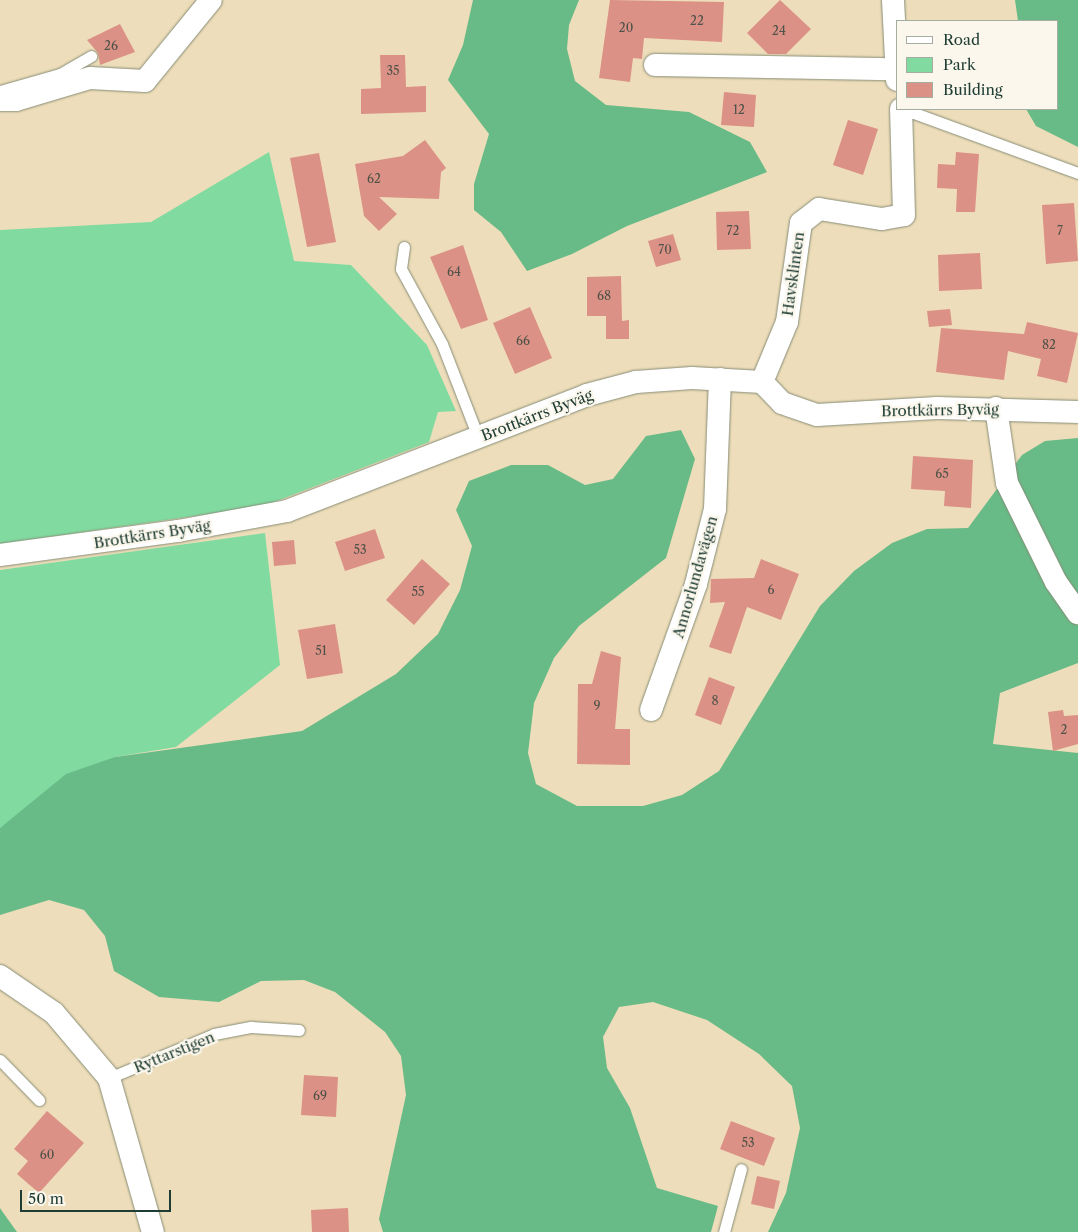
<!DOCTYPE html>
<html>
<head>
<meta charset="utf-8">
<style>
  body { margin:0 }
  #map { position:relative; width:1078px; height:1232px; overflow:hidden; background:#eeddba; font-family:"Libre Caslon Text",serif }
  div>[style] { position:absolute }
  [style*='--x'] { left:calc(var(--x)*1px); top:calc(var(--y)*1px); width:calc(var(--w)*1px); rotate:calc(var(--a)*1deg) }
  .green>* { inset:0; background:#81dba1 }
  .forest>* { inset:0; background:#68bb87 }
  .building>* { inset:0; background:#dc9186 }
  .roads { filter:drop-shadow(0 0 1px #868d77) drop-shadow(0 0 1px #868d77) }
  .service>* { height:11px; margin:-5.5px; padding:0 5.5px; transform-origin:5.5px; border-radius:5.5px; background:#fff }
  .minor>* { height:22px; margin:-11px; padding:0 11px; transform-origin:11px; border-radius:11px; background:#fff }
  span { translate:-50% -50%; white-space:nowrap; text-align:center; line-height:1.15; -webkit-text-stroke:4.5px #fbf7ec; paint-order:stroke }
  .number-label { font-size:12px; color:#4e5248 }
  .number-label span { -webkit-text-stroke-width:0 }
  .street-label { font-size:15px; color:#1f3d34 }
  .legend { position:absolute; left:896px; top:20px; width:162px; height:90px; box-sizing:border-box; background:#fbf7ec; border:1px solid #a3ada2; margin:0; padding:6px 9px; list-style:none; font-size:15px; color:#1f3d34 }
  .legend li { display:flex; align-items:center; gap:10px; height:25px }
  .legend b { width:25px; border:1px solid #a3ada2 }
  .scale { position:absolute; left:20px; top:1190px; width:151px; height:22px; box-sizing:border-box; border:2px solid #1f3d34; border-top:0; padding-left:6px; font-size:15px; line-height:18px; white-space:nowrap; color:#1f3d34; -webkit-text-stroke:4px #fbf7ec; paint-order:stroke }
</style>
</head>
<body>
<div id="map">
  <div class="green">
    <div style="clip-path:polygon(269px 152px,294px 261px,351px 265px,427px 345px,456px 411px,438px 412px,429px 442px,264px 506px,0 544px,0 230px,151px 222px)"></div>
    <div style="clip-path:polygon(265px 533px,280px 665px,176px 747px,115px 757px,0 828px,0 570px)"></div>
  </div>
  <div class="forest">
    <div style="clip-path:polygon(473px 0,579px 0,569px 25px,567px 49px,575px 81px,606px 105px,689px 112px,750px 142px,767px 172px,627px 226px,572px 254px,527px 271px,501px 232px,474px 210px,474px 184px,489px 134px,448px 80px,463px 45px)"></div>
    <div style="clip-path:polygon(1015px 0,1078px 0,1078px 147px,1036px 126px,1026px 109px,1057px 109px,1057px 21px,1018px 21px)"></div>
    <div style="clip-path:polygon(681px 430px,695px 459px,666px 558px,579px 626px,554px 658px,534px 703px,528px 753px,536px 784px,577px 806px,643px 806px,682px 795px,719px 771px,820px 606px,854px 571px,892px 543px,927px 529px,968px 528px,1022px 455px,1045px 441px,1078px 438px,1078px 663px,1000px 693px,993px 744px,1078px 753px,1078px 1232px,768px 1232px,786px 1193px,800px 1128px,792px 1086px,759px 1054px,707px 1020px,653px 1002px,619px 1007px,603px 1037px,607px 1068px,630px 1108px,657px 1188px,718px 1206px,711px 1232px,383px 1232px,379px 1219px,406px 1095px,401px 1056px,385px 1032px,335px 992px,304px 980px,261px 981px,219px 1002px,159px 997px,114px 971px,105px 936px,84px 910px,49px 900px,0 915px,0 828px,66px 774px,115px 757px,302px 731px,396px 674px,438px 634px,460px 590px,472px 546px,456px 510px,469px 481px,511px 465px,548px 465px,585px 485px,613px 479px,646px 436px)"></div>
    <div style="clip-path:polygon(0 1208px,2px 1211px,17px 1232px,0 1232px)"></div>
  </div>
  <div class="building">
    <div style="clip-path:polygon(610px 0,724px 2px,722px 42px,644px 38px,642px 59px,633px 58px,630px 82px,599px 78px)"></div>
    <div style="clip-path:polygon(780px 0,811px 29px,786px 54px,768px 54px,747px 33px)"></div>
    <div style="clip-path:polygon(120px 24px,135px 52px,100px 65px,98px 53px,87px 40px)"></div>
    <div style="clip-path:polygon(380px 55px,405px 55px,406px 87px,426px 86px,426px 112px,361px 114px,361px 89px,381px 88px)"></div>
    <div style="clip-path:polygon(724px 92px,756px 95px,754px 127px,721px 125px)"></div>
    <div style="clip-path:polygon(848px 120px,878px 129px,863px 175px,833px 165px)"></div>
    <div style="clip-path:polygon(425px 140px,446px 168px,441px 172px,439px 199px,379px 197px,397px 214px,379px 231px,364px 216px,355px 164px,403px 156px)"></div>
    <div style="clip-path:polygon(956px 152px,979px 154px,975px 212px,956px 212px,957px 189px,937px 188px,938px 164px,955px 165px)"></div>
    <div style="clip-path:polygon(319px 153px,336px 242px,307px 247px,290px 158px)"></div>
    <div style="clip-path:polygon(1074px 203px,1078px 261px,1046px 264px,1042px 205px)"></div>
    <div style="clip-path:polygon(749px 211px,751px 249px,717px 250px,716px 212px)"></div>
    <div style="clip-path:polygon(673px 234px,681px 260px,656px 267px,648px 241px)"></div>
    <div style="clip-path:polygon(463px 245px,488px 320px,461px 329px,430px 257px)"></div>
    <div style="clip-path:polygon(980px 253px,982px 289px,939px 291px,938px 255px)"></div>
    <div style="clip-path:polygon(621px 276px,622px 321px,629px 320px,629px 339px,606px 339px,606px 316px,587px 316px,587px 277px)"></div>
    <div style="clip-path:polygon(530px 307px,552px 358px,515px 374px,493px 323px)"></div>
    <div style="clip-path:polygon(950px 309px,952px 325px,929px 327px,927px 311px)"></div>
    <div style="clip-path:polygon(1027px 322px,1078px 333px,1067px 383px,1037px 376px,1041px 359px,1008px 351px,1004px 380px,936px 372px,941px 328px,1024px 334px)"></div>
    <div style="clip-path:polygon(913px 456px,973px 460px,971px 508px,944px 506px,945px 491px,911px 489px)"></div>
    <div style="clip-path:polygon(375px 529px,385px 558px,345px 571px,335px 542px)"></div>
    <div style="clip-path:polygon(294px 540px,296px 564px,274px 566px,272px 542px)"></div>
    <div style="clip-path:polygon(422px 559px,450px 584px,414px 625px,386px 600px)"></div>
    <div style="clip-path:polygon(761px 559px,799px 574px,781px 620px,747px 607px,731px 654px,709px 647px,725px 602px,710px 603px,711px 579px,754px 578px)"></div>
    <div style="clip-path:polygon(335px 624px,343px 673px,307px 679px,298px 630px)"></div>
    <div style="clip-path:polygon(601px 651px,621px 657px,615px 729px,630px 729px,630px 765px,577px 764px,578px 684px,592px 684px)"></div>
    <div style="clip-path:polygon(709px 677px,735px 687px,721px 725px,695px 715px)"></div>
    <div style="clip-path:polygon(1063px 710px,1064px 716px,1078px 715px,1078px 744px,1053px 751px,1048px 712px)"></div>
    <div style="clip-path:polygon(304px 1075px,338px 1077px,336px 1117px,301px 1115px)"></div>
    <div style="clip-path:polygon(47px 1111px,84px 1143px,39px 1193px,17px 1174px,28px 1161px,14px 1149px)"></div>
    <div style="clip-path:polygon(731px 1121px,775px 1138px,764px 1166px,720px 1149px)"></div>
    <div style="clip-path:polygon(757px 1176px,780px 1181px,774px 1209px,751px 1204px)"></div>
    <div style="clip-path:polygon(348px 1208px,349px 1232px,312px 1232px,311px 1210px)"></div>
  </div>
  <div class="roads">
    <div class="service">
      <div style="--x:0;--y:91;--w:62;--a:-15.8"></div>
      <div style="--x:60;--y:74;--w:36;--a:-30"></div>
      <div style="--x:901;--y:113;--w:13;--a:0"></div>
      <div style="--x:914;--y:113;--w:175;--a:20.1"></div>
      <div style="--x:404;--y:247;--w:22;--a:98"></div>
      <div style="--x:401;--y:269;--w:85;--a:61.3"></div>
      <div style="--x:442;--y:344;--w:100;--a:68.8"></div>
      <div style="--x:0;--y:1060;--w:56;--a:45.7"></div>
      <div style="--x:109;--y:1078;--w:114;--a:-22.7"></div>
      <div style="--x:214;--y:1034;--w:38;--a:-11"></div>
      <div style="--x:251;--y:1027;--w:48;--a:3.6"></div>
      <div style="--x:724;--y:1232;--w:65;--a:-74.9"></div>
    </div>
    <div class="minor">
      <div style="--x:893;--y:0;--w:80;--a:87.1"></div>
      <div style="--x:655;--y:65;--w:240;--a:1"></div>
      <div style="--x:0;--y:100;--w:16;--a:0"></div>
      <div style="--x:16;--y:100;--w:77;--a:-16.6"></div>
      <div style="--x:90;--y:78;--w:55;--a:3.1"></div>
      <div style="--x:145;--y:81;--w:104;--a:-50.8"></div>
      <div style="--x:762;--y:382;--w:65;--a:-67.4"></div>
      <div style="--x:787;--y:322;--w:100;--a:-82"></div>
      <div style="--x:801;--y:223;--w:23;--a:-38"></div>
      <div style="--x:819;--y:209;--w:64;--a:9"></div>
      <div style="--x:882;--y:219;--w:22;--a:-10"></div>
      <div style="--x:904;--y:215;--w:106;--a:-91.6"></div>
      <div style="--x:996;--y:408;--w:76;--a:81.7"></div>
      <div style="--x:1007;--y:483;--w:110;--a:63.7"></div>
      <div style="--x:1056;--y:582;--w:38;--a:55"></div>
      <div style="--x:0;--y:555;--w:180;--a:-7.7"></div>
      <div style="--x:178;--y:531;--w:111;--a:-10.4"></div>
      <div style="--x:287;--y:511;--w:322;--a:-21.1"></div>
      <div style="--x:587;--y:395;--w:51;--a:-14.9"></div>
      <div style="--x:636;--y:382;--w:56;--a:-4.1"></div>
      <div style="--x:692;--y:378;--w:70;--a:3.3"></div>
      <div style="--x:762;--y:382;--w:29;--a:46"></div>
      <div style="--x:782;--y:403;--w:37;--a:19"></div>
      <div style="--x:817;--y:415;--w:120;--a:-3.3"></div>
      <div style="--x:937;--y:408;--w:141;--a:1.6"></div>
      <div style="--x:651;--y:710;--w:134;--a:-70.3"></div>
      <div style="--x:696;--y:584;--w:77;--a:-75.8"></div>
      <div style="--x:715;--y:509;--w:130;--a:-87.8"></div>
      <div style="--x:0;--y:976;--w:65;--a:34.4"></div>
      <div style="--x:54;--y:1013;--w:85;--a:49.8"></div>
      <div style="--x:109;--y:1078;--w:160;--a:74.1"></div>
    </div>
  </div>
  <div class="number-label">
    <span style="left:697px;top:21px">22</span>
    <span style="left:626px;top:28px">20</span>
    <span style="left:779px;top:31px">24</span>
    <span style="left:111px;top:46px">26</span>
    <span style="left:393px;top:71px">35</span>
    <span style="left:739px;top:110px">12</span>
    <span style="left:374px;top:179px">62</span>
    <span style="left:733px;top:231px">72</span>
    <span style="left:1060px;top:231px">7</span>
    <span style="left:665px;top:250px">70</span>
    <span style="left:454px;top:272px">64</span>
    <span style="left:604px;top:296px">68</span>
    <span style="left:523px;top:341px">66</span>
    <span style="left:1049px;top:345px">82</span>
    <span style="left:942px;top:474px">65</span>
    <span style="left:360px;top:550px">53</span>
    <span style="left:771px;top:590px">6</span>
    <span style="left:418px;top:592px">55</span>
    <span style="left:321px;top:651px">51</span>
    <span style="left:715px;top:701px">8</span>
    <span style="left:597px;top:706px">9</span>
    <span style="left:1064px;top:730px">2</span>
    <span style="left:320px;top:1096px">69</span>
    <span style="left:748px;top:1143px">53</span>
    <span style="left:47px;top:1155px">60</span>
  </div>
  <div class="street-label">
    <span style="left:793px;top:274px;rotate:-82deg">Havsklinten</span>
    <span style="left:940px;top:410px;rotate:-1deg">Brottkärrs Byväg</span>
    <span style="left:537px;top:415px;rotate:-21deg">Brottkärrs Byväg</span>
    <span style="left:152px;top:534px;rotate:-9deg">Brottkärrs Byväg</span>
    <span style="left:695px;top:577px;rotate:-74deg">Annorlundavägen</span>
    <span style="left:174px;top:1052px;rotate:-22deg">Ryttarstigen</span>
  </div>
  <ul class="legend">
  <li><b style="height:6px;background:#fff"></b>Road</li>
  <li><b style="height:14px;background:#81dba1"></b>Park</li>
  <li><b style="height:14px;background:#dc9186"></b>Building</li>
  </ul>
  <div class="scale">50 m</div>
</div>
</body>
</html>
